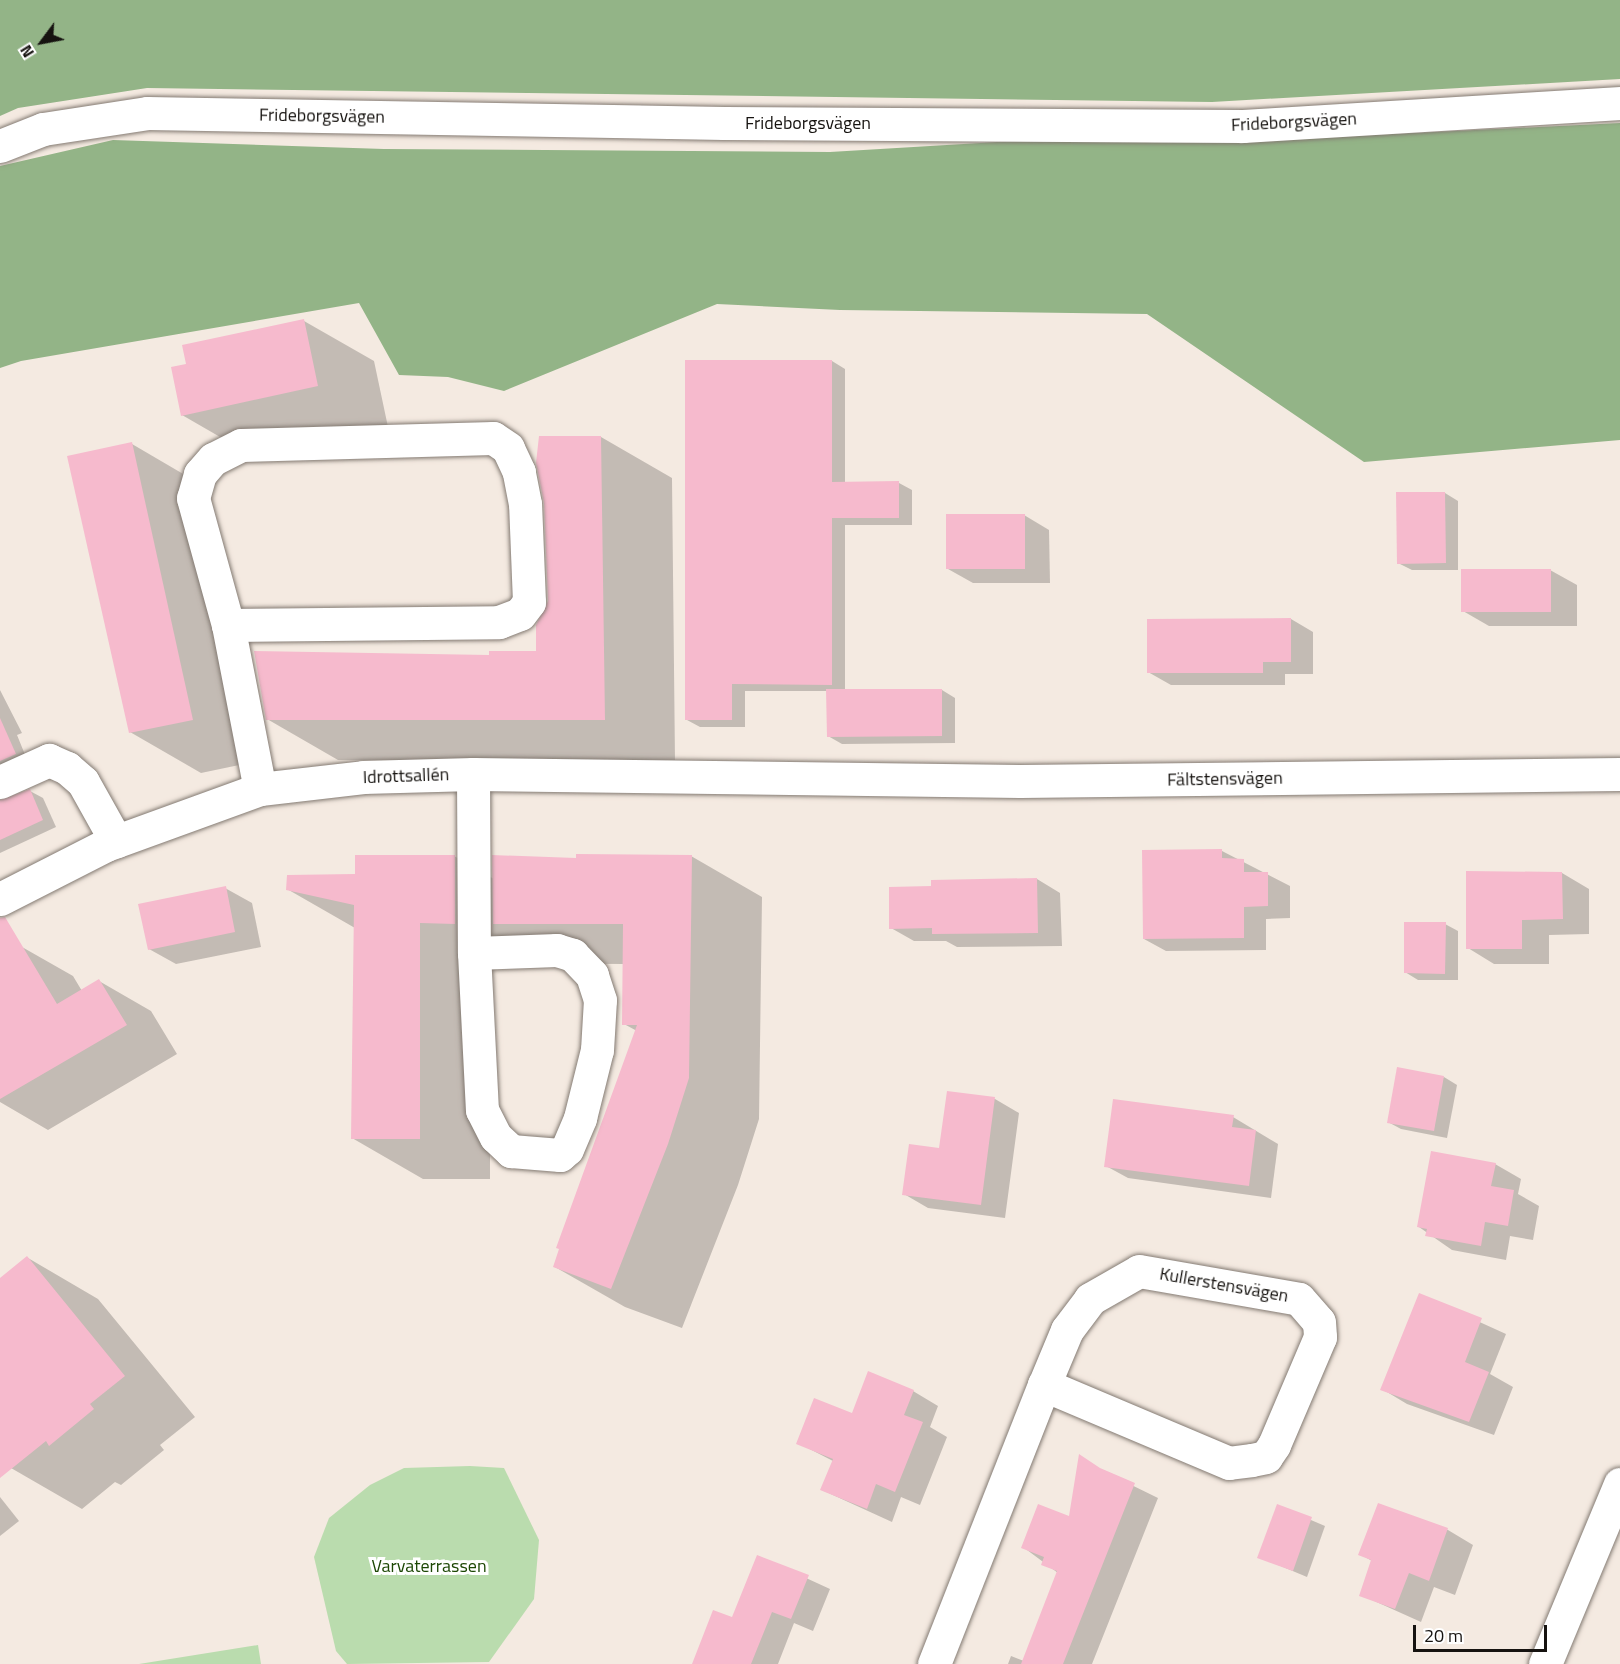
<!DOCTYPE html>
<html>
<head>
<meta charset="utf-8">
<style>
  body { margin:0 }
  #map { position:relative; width:1620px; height:1664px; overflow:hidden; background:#f4eae1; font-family:"Titillium Web",sans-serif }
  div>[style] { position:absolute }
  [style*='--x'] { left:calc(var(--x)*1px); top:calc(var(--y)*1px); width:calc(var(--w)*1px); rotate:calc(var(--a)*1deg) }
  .green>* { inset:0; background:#badcae }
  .forest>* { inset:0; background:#93b487 }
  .shadow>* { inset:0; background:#0003 }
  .building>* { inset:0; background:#f6bacd }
  .roads { filter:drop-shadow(0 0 2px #837a72) drop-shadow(0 0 2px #837a72) }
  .minor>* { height:33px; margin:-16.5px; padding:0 16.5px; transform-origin:16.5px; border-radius:16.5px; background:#fff }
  span { translate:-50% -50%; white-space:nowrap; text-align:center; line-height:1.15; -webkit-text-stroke:6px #fff; paint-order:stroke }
  .street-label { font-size:18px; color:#161310 }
  .park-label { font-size:18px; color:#1c4704 }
  .north { position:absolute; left:12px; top:12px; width:60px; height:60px; -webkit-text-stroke:4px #fff; paint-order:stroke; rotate:238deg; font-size:16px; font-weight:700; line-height:24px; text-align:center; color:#161310 }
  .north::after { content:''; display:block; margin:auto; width:21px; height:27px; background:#161310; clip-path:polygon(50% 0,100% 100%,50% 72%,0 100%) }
  .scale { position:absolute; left:1413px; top:1625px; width:134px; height:27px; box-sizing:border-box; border:3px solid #161310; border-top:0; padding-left:8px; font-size:18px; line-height:21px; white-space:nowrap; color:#161310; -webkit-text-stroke:4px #fff; paint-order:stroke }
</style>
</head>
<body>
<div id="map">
  <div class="green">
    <div style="clip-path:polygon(470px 1466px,504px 1468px,539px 1540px,534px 1599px,489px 1662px,347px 1664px,336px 1651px,314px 1557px,329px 1518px,370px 1485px,404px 1468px)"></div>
    <div style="clip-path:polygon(258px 1645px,261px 1664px,139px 1664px)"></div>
  </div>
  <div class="forest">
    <div style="clip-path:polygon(0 0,1620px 0,1620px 79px,1212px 102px,147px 88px,18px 108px,0 116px)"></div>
    <div style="clip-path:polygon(1620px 123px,1620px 440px,1364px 462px,1147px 314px,840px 310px,717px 304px,504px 391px,448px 377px,399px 375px,359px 303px,21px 361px,0 368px,0 166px,113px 140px,384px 149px,830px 152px,1063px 138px,1251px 141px)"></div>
  </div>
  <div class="shadow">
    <div style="clip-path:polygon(304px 321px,374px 361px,388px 427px,253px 456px,182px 415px,188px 366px)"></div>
    <div style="clip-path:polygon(832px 361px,845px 369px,845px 484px,899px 483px,912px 490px,912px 525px,845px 525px,845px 691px,942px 690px,955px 698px,955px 743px,842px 744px,828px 736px,827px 691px,745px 691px,745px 727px,700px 727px,687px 720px)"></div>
    <div style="clip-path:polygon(601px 437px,672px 478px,675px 760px,338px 760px,267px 719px,490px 656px,537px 652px,549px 602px,545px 503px)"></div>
    <div style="clip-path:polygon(132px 444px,202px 485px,263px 760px,201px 773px,130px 732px)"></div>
    <div style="clip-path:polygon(1445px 493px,1458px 501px,1458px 570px,1412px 570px,1398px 563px)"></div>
    <div style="clip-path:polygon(1024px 515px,1049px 530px,1050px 583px,973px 583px,948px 569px)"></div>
    <div style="clip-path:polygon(1550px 570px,1577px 585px,1577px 626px,1489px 626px,1463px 611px)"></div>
    <div style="clip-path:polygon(1291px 619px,1313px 632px,1313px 674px,1285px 674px,1285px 685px,1171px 685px,1148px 672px)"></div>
    <div style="clip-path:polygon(0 690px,22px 733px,17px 735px,28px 762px,0 777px)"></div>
    <div style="clip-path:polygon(30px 791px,43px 798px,56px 827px,0 853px,0 801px)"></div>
    <div style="clip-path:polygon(1222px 851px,1290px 886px,1290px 918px,1266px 919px,1266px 950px,1166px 951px,1144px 939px)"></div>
    <div style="clip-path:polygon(454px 856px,494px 879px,577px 860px,691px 856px,762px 897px,759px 1119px,738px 1185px,682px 1328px,625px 1307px,555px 1267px,637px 1031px,624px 1024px,624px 964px,490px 963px,490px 1179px,423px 1179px,352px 1138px,355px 928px,287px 889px)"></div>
    <div style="clip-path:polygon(1562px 873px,1589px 889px,1589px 934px,1549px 935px,1549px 964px,1494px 964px,1468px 948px)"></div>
    <div style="clip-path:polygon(1037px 879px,1060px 893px,1062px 946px,957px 947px,946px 941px,914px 941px,891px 928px,933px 887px)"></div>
    <div style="clip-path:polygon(225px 888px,252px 903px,261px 947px,176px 964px,149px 949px)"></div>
    <div style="clip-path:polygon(1445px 924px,1458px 931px,1458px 980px,1418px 980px,1405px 972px)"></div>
    <div style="clip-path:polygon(22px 947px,73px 976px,82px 991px,99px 981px,151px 1011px,177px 1054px,48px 1130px,0 1102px,0 959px)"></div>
    <div style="clip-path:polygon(1444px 1077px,1457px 1085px,1447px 1138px,1401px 1129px,1388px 1122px)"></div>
    <div style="clip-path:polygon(948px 1093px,995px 1099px,1019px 1113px,1005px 1218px,928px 1208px,904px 1194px,940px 1149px)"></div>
    <div style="clip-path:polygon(1233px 1117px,1278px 1144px,1271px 1198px,1128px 1178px,1106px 1166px)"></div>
    <div style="clip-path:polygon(1495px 1164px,1521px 1179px,1518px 1194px,1539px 1206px,1533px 1240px,1510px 1236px,1506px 1260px,1452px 1250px,1419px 1227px)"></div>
    <div style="clip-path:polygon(28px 1258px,98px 1299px,195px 1417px,160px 1445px,164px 1450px,121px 1485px,115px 1482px,82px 1509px,11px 1468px,0 1454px,0 1280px)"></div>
    <div style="clip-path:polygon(1420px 1295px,1506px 1334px,1490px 1374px,1513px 1387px,1494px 1435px,1407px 1404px,1382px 1389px)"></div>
    <div style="clip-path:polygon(913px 1391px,938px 1406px,930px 1427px,947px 1437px,920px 1505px,901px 1497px,892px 1522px,822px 1490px,833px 1461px,798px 1443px,852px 1415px)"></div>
    <div style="clip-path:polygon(1107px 1473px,1158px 1498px,1092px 1664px,1008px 1664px,1011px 1656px,1024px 1661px,1058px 1573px,1023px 1547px,1070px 1518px)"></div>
    <div style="clip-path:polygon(0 1497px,19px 1521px,0 1536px)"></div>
    <div style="clip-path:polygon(1379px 1504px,1448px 1530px,1473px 1545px,1455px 1595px,1434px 1587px,1421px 1622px,1361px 1595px,1372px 1561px,1360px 1554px)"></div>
    <div style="clip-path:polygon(1278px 1506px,1325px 1526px,1307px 1577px,1259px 1557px)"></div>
    <div style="clip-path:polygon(758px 1556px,830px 1589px,813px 1631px,794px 1623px,778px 1664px,694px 1664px,733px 1619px)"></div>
  </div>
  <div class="building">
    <div style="clip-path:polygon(304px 319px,318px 386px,181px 416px,171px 367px,186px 364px,182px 345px)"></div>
    <div style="clip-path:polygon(685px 360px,832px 360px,832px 482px,899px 481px,899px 518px,832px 518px,832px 685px,732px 684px,732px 720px,685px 720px)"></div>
    <div style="clip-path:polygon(539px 436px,601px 436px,605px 720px,266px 720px,254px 651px,489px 655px,489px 651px,536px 651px,536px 625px,548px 601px,544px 503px,536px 463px)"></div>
    <div style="clip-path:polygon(132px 442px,193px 720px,129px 733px,67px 456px)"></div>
    <div style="clip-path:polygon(1396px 492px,1445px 492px,1446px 563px,1397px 564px)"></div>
    <div style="clip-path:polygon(946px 514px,1025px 514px,1025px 569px,946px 569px)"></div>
    <div style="clip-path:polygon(1461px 569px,1551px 569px,1551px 612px,1461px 612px)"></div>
    <div style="clip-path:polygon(1291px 618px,1291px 662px,1263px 662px,1263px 673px,1147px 673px,1147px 619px)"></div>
    <div style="clip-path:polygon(826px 689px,942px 689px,942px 736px,827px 737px)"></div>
    <div style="clip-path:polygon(0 718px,16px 754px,0 761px)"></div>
    <div style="clip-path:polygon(30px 789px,43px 820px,0 840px,0 800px)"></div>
    <div style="clip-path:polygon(1222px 849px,1222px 858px,1244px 859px,1244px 872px,1268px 872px,1268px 906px,1244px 907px,1244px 938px,1143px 939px,1142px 850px)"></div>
    <div style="clip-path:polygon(576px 854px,692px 855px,689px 1078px,668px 1144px,611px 1289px,553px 1267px,559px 1249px,556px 1248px,637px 1025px,622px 1025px,623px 924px,493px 924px,492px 855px,576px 858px)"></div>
    <div style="clip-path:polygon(355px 855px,455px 855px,455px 924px,420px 923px,420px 1139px,351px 1139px,354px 905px,286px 890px,287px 875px,355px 874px)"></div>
    <div style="clip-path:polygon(1466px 871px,1562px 872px,1563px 919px,1522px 920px,1522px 949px,1466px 949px)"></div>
    <div style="clip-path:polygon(1037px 878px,1038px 933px,932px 934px,932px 928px,889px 929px,889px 887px,931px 886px,931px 880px)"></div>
    <div style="clip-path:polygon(226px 886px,235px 932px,148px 950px,138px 904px)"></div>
    <div style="clip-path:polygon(5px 917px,57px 1004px,99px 979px,127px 1025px,0 1099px,0 918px)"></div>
    <div style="clip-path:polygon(1404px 922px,1446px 922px,1445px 974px,1404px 973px)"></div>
    <div style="clip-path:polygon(1397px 1067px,1444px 1076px,1434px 1131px,1387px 1123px)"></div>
    <div style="clip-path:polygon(947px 1091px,995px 1097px,981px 1205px,902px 1195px,909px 1144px,939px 1148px)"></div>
    <div style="clip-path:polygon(1113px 1099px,1234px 1115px,1232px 1127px,1256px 1130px,1249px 1186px,1104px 1167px)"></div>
    <div style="clip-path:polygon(1431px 1151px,1496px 1163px,1491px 1186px,1514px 1190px,1508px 1226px,1485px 1222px,1481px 1246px,1425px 1236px,1427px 1229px,1417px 1227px)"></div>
    <div style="clip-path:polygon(27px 1256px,125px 1376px,90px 1404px,94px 1409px,49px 1446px,46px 1441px,0 1478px,0 1278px)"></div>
    <div style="clip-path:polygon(1419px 1293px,1482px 1318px,1465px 1362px,1489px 1372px,1469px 1422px,1380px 1390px)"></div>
    <div style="clip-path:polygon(868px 1371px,914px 1390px,904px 1415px,923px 1422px,895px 1492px,876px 1484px,867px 1509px,820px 1490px,833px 1459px,796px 1444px,814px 1398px,852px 1413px)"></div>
    <div style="clip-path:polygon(1079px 1454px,1100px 1468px,1135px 1483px,1063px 1664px,1021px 1664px,1057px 1571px,1041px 1565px,1044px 1557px,1021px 1548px,1038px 1504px,1069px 1516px)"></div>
    <div style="clip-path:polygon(1378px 1503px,1448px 1528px,1429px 1581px,1409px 1573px,1395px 1609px,1359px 1596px,1371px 1560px,1358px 1555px)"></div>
    <div style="clip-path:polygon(1277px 1504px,1312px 1517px,1293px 1571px,1257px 1558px)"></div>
    <div style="clip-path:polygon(757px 1555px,809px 1575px,791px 1619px,772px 1612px,751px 1664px,692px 1664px,713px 1610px,732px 1617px)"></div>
  </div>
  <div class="roads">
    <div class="minor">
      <div style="--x:0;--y:146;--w:46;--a:-21.6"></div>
      <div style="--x:43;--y:129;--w:105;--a:-8.7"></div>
      <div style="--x:147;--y:113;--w:577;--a:0.99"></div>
      <div style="--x:724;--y:123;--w:519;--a:0.33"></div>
      <div style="--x:1243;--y:126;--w:378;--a:-3.5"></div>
      <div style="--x:228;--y:625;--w:271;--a:-0.6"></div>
      <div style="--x:499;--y:622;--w:22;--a:-21"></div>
      <div style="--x:520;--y:614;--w:15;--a:-53"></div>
      <div style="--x:529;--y:602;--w:98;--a:-92.3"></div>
      <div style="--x:525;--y:504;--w:33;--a:-101"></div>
      <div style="--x:519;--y:472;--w:26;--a:-115"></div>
      <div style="--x:508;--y:448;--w:18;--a:-146"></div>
      <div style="--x:493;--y:438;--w:252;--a:178.4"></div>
      <div style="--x:241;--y:445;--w:31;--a:153"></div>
      <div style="--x:213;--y:459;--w:20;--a:131"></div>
      <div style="--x:200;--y:474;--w:25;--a:106"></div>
      <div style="--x:193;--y:498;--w:132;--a:74.6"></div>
      <div style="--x:228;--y:625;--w:167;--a:79"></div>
      <div style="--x:473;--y:774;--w:179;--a:89.7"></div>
      <div style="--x:474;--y:953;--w:157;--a:87.1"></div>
      <div style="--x:482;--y:1110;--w:30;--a:63"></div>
      <div style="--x:496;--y:1137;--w:21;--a:43"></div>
      <div style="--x:511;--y:1151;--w:49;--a:4.7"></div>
      <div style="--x:560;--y:1155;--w:9;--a:-41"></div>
      <div style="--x:567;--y:1149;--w:34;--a:-67"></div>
      <div style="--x:580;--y:1118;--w:70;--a:-76"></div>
      <div style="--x:597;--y:1050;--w:50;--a:-86.6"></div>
      <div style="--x:600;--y:1000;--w:26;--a:-108"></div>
      <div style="--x:592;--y:975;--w:28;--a:-134"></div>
      <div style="--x:573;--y:955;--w:17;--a:-163"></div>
      <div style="--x:557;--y:950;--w:83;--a:177.9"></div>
      <div style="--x:0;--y:782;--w:54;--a:-24.2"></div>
      <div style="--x:49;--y:760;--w:20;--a:24"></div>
      <div style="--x:67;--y:768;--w:21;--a:41"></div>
      <div style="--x:83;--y:782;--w:68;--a:60.8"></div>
      <div style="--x:0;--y:899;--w:119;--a:-27"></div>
      <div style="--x:106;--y:845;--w:164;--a:-20"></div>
      <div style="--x:260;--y:789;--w:104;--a:-6.6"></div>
      <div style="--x:363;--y:777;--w:110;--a:-1.6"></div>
      <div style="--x:473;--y:774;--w:547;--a:0.73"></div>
      <div style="--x:1020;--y:781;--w:600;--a:-0.67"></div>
      <div style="--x:934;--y:1664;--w:300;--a:-68.5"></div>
      <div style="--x:1044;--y:1385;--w:60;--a:-67.3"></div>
      <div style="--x:1067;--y:1330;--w:39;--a:-53"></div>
      <div style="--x:1090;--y:1299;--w:56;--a:-29.7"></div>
      <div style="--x:1139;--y:1271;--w:162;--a:9.9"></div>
      <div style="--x:1299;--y:1299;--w:30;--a:49"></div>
      <div style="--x:1319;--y:1322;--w:15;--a:86"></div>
      <div style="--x:1320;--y:1337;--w:117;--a:113.1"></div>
      <div style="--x:1274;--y:1445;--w:14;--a:124"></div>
      <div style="--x:1266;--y:1457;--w:14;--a:168"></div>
      <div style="--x:1252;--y:1460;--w:23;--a:173"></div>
      <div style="--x:1229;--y:1463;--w:201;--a:-157.1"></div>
      <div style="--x:1545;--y:1664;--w:195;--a:-67.4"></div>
    </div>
  </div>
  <div class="street-label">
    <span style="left:322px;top:116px;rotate:1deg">Frideborgsvägen</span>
    <span style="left:1294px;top:122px;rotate:-3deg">Frideborgsvägen</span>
    <span style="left:808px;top:123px">Frideborgsvägen</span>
    <span style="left:406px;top:776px;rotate:-2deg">Idrottsallén</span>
    <span style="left:1225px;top:779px;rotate:-1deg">Fältstensvägen</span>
    <span style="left:1224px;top:1285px;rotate:10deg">Kullerstensvägen</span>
  </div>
  <div class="park-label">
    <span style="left:429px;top:1566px">Varvaterrassen</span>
  </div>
  <div class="north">N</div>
  <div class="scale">20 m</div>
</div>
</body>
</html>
